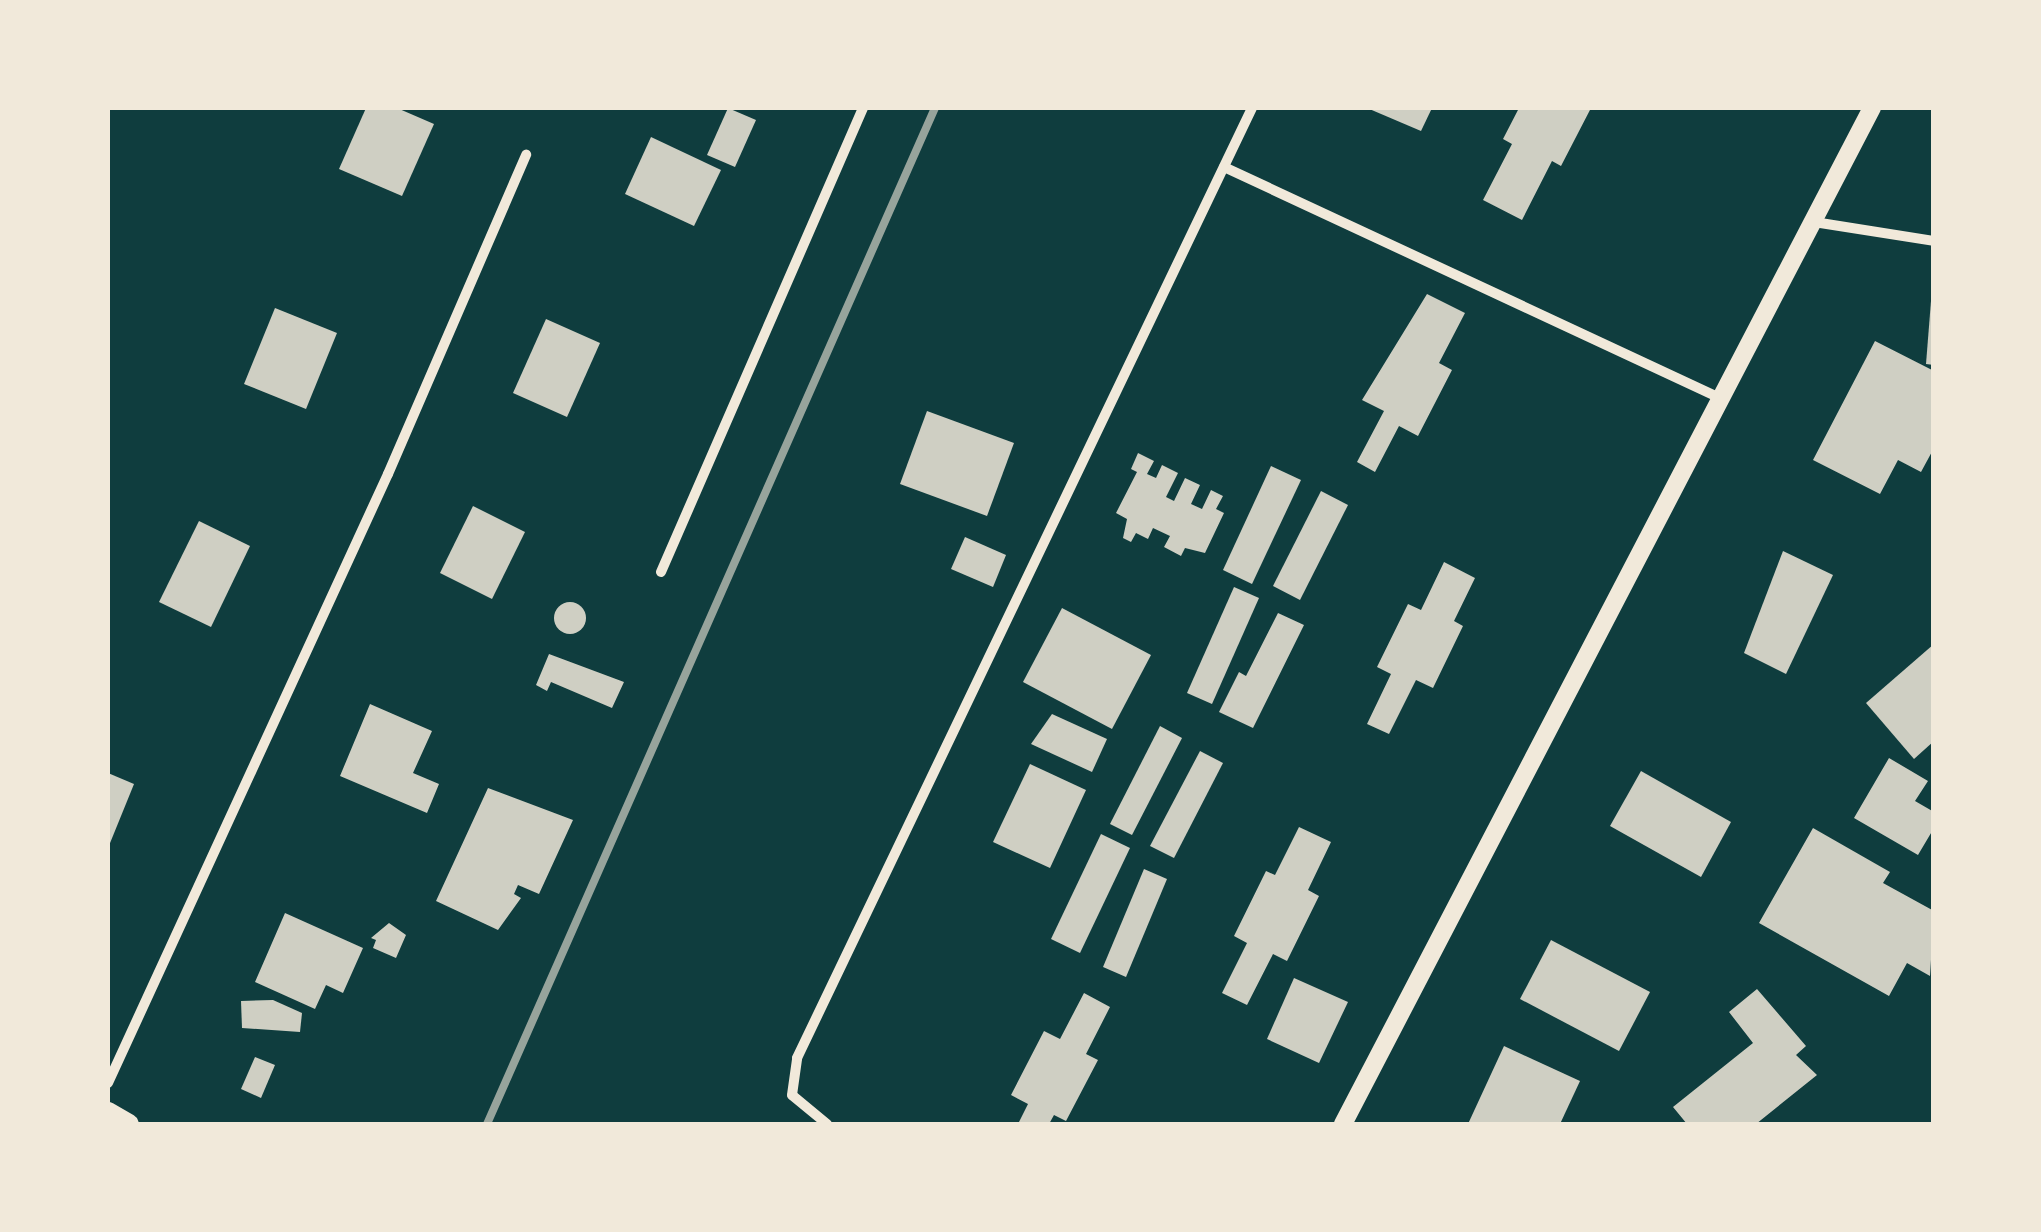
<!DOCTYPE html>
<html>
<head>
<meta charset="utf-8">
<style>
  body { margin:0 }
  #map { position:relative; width:2041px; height:1232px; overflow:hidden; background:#0f3d3e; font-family:"Fira Sans Condensed",sans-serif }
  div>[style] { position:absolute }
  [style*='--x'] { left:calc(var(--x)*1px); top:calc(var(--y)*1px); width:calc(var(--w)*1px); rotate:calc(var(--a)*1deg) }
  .building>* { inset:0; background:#cfcfc3 }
  .round { border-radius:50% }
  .minor>* { height:10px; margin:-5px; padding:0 5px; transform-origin:5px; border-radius:5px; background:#f1e9da }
  .tertiary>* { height:18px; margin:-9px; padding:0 9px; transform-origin:9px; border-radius:9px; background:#f1e9da }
  .secondary>* { height:20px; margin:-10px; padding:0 10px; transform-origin:10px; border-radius:10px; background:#f1e9da }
  .rail>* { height:8px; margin:-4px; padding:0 4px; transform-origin:4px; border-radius:4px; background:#97a49c }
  span { translate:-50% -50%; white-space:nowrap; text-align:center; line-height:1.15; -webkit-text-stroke:8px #f1e9da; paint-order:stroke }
  .frame { position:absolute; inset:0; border:110px solid #f1e9da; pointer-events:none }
</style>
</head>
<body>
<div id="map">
  <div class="building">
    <div style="clip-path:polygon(366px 108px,397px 108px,434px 124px,402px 196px,339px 169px)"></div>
    <div style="clip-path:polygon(728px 108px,756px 120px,735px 167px,707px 155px)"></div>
    <div style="clip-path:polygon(1367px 108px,1432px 108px,1421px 131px)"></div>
    <div style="clip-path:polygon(1519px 108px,1591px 108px,1561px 166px,1552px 161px,1522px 220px,1483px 200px,1512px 144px,1503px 139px)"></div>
    <div style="clip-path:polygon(651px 137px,721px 170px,694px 226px,625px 194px)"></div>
    <div style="clip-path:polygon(1427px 294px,1465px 313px,1439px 363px,1452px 370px,1418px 436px,1399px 426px,1375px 472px,1357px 462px,1384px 411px,1362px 400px)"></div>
    <div style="clip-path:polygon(1931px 301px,1934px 301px,1934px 365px,1926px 364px)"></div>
    <div style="clip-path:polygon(275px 308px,337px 333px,306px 409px,244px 384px)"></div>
    <div style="clip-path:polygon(546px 319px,600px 343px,567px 417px,513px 393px)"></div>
    <div style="clip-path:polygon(1875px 341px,1934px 371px,1934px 448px,1921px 472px,1898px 460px,1880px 494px,1813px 460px)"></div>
    <div style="clip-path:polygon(927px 411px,1014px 443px,987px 516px,900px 484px)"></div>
    <div style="clip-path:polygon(1138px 453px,1154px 461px,1147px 474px,1156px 478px,1162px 465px,1178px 473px,1166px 497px,1174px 501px,1185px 478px,1200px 485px,1191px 504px,1202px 509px,1211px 490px,1223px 496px,1216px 509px,1224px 513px,1205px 553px,1185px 548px,1181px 556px,1164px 547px,1170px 536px,1153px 528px,1148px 539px,1136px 533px,1131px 542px,1123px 538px,1127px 519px,1116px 513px,1137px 472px,1131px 469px)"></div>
    <div style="clip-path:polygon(1271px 466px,1301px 480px,1252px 584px,1223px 570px)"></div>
    <div style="clip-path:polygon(1321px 491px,1348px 505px,1300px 600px,1273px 586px)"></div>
    <div style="clip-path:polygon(473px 506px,525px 532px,492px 599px,440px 573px)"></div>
    <div style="clip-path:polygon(199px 521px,250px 546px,211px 627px,159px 602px)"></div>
    <div style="clip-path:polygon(965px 537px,1006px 555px,993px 587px,951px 569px)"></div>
    <div style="clip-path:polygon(1783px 551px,1833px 575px,1786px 674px,1744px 653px)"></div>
    <div style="clip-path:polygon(1444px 562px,1475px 578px,1454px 621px,1463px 626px,1433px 688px,1416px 680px,1389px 734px,1367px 724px,1391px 674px,1377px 667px,1408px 604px,1421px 610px)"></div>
    <div style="clip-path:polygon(1234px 587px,1259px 598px,1212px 704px,1187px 693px)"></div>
    <div class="round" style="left:554px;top:602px;width:32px;height:32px"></div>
    <div style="clip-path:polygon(1062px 608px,1151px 655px,1112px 729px,1023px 682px)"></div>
    <div style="clip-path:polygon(1278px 613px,1304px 625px,1253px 728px,1219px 712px,1239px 672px,1246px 676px)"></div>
    <div style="clip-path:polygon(1934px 644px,1934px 741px,1914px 759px,1866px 703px)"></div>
    <div style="clip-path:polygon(549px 654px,624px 682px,612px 708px,551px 682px,547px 691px,536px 685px)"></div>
    <div style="clip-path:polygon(370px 704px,432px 731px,413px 773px,439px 784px,427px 813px,340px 776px)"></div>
    <div style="clip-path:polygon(1052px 714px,1107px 739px,1092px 772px,1031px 744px)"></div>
    <div style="clip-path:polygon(1160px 726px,1182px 738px,1132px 835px,1110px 824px)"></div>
    <div style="clip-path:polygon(1200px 751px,1223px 763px,1174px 858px,1150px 846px)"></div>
    <div style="clip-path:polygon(1889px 758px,1928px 781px,1915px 801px,1934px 812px,1934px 828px,1918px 855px,1854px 818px)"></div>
    <div style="clip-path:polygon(1030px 764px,1086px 790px,1050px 868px,993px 842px)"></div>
    <div style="clip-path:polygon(1641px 771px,1731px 822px,1701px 877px,1610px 826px)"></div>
    <div style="clip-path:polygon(108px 773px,134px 784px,108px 848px)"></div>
    <div style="clip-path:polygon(488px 788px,573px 820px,539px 894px,518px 885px,514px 894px,521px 898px,498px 930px,436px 901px)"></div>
    <div style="clip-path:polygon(1299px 827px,1331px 842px,1308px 890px,1319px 896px,1287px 961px,1273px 954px,1247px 1005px,1222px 993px,1247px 943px,1234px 936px,1266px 871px,1275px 875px)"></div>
    <div style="clip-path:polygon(1813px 828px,1890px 872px,1883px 883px,1934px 911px,1930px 976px,1907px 963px,1889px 996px,1759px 923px)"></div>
    <div style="clip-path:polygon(1101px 834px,1130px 848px,1080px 953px,1051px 939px)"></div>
    <div style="clip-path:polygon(1144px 869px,1167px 879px,1126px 977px,1103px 967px)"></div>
    <div style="clip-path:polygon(285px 913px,363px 948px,343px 993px,326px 985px,315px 1009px,255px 982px)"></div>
    <div style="clip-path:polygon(389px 923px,406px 935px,396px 958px,373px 948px,376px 940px,371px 938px)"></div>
    <div style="clip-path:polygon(1551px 940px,1650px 992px,1619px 1051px,1520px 999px)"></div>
    <div style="clip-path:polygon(1294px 978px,1348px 1002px,1319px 1063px,1267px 1039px)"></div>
    <div style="clip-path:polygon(1757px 989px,1806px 1046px,1796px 1055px,1817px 1075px,1756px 1124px,1687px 1124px,1673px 1107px,1753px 1043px,1729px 1012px)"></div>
    <div style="clip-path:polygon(1084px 993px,1110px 1007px,1086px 1054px,1098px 1060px,1066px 1121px,1054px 1115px,1049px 1124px,1018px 1124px,1028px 1104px,1011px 1095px,1044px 1031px,1060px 1039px)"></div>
    <div style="clip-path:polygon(273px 1000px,302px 1013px,300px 1032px,242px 1028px,241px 1001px)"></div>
    <div style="clip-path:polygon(1504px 1046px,1580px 1081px,1560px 1124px,1468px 1124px)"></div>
    <div style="clip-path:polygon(255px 1057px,275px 1065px,261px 1098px,241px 1089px)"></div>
  </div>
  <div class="minor">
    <div style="--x:1224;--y:167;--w:547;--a:24.97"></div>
    <div style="--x:1814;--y:222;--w:121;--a:9"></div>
    <div style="--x:661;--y:572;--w:506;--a:-66.47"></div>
    <div style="--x:108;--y:1083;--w:670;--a:-65.31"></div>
    <div style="--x:388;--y:474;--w:348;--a:-66.6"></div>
    <div style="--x:827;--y:1124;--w:45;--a:-140.4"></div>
    <div style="--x:792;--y:1095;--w:37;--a:-82"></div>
    <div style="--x:797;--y:1058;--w:1053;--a:-64.41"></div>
  </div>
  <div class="tertiary">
    <div style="--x:1343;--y:1124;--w:1145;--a:-62.5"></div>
  </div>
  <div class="secondary">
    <div style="--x:108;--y:1112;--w:24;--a:30"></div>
  </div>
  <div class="rail">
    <div style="--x:487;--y:1124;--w:1110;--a:-66.21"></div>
  </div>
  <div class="frame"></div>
</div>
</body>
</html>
